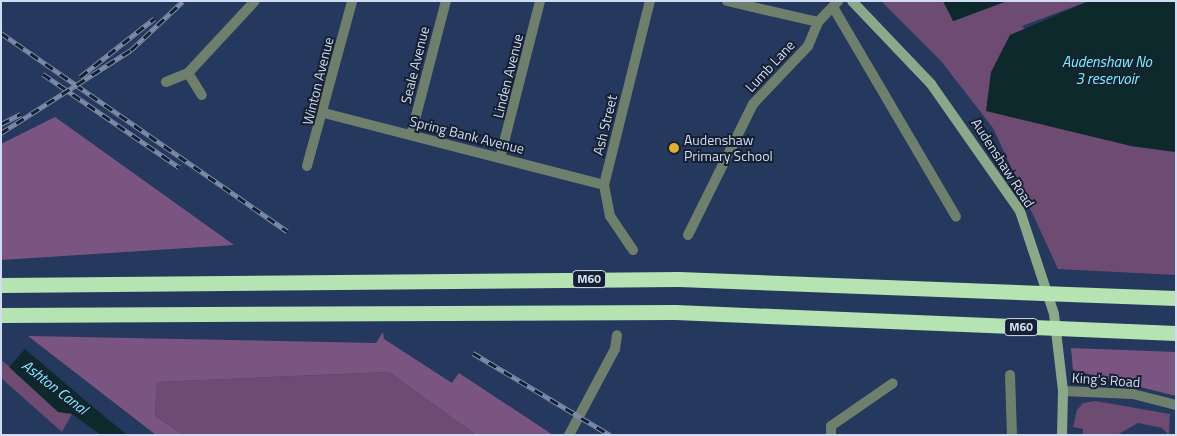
<!DOCTYPE html>
<html>
<head>
<meta charset="utf-8">
<style>
  body { margin:0 }
  #map { position:relative; width:1177px; height:436px; overflow:hidden; background:#25385d; font-family:"Titillium Web",sans-serif }
  div>[style] { position:absolute }
  [style*='--x'] { left:calc(var(--x)*1px); top:calc(var(--y)*1px); width:calc(var(--w)*1px); rotate:calc(var(--a)*1deg) }
  .green>* { inset:0; background:#6d4b72 }
  .forest>* { inset:0; background:#7b5581 }
  .water>* { inset:0; background:#0e292b }
  .street>* { height:10px; margin:-5px; padding:0 5px; transform-origin:5px; border-radius:5px; background:#6e806c }
  .secondary>* { height:10px; margin:-5px; padding:0 5px; transform-origin:5px; border-radius:5px; background:#8ba888 }
  .highway>* { height:15px; margin:-7.5px; padding:0 7.5px; transform-origin:7.5px; border-radius:7.5px; background:#b5e3b1 }
  .rail>* { height:5px; margin-top:-2.5px; transform-origin:0; background:repeating-linear-gradient(90deg,#172031 0 9px,#7c8caa 0 18px); box-sizing:border-box; border-block:1px solid #7c8caa }
  .dots>* { width:14px; height:14px; translate:-50% -50%; box-sizing:border-box; border:2px solid #172031; border-radius:50% }
  span { translate:-50% -50%; white-space:nowrap; text-align:center; line-height:1.15; -webkit-text-stroke:4px #172031; paint-order:stroke }
  .shield-label span { padding:1px 4px; background:#172031; border:1px solid; border-radius:4px; -webkit-text-stroke-width:0 }
  .shield-label { font-size:12px; color:#d0ddf5; font-weight:700 }
  .street-label { font-size:14px; color:#d0ddf5 }
  .poi-label { font-size:14px; color:#d0ddf5 }
  .left { translate:0 -50%; text-align:left }
  .water-label { font-size:15px; color:#77f4fe; font-style:italic }
  .frame { position:absolute; inset:0; border:2px solid #d0ddf5; pointer-events:none }
</style>
</head>
<body>
<div id="map">
  <div class="green">
    <div style="clip-path:polygon(881px 1px,943px 1px,954px 21px,1007px 1px,1089px 1px,1022px 26px,1131px 146px,1176px 152px,1176px 275px,1058px 269px,993px 128px,941px 61px)"></div>
    <div style="clip-path:polygon(1px 360px,72px 414px,62px 432px,1px 378px)"></div>
    <div style="clip-path:polygon(389px 372px,476px 435px,183px 435px,155px 416px,157px 382px)"></div>
    <div style="clip-path:polygon(1095px 401px,1170px 414px,1169px 435px,1162px 428px,1138px 423px,1117px 435px,1083px 435px,1083px 429px,1073px 427px,1077px 410px,1083px 403px)"></div>
  </div>
  <div class="forest">
    <div style="clip-path:polygon(55px 117px,234px 245px,1px 260px,1px 144px)"></div>
    <div style="clip-path:polygon(383px 332px,384px 339px,452px 383px,459px 373px,553px 435px,476px 435px,389px 372px,157px 382px,155px 416px,183px 435px,156px 435px,28px 336px,376px 343px)"></div>
    <div style="clip-path:polygon(1071px 348px,1176px 352px,1176px 396px,1073px 370px)"></div>
  </div>
  <div class="water">
    <div style="clip-path:polygon(943px 1px,1007px 1px,953px 21px)"></div>
    <div style="clip-path:polygon(1089px 1px,1176px 1px,1176px 152px,1131px 146px,986px 111px,991px 72px,1010px 35px)"></div>
    <div style="clip-path:polygon(25px 349px,87px 402px,127px 435px,101px 435px,72px 414px,58px 412px,9px 367px)"></div>
  </div>
  <div class="street">
    <div style="--x:727;--y:1;--w:93;--a:13"></div>
    <div style="--x:818;--y:22;--w:29;--a:-46"></div>
    <div style="--x:833;--y:7;--w:243;--a:59.6"></div>
    <div style="--x:188;--y:73;--w:26;--a:58"></div>
    <div style="--x:166;--y:82;--w:24;--a:-22"></div>
    <div style="--x:188;--y:73;--w:98;--a:-47.1"></div>
    <div style="--x:324;--y:113;--w:289;--a:14.4"></div>
    <div style="--x:411;--y:135;--w:138;--a:-75.4"></div>
    <div style="--x:500;--y:158;--w:162;--a:-75.7"></div>
    <div style="--x:307;--y:166;--w:171;--a:-74.7"></div>
    <div style="--x:688;--y:235;--w:146;--a:-63.6"></div>
    <div style="--x:753;--y:104;--w:80;--a:-46.5"></div>
    <div style="--x:808;--y:46;--w:26;--a:-67"></div>
    <div style="--x:633;--y:250;--w:41;--a:-124.1"></div>
    <div style="--x:610;--y:216;--w:32;--a:-101"></div>
    <div style="--x:604;--y:185;--w:190;--a:-76"></div>
    <div style="--x:1010;--y:375;--w:60;--a:88.1"></div>
    <div style="--x:1063;--y:391;--w:70;--a:2.5"></div>
    <div style="--x:1133;--y:394;--w:44;--a:14.3"></div>
    <div style="--x:569;--y:435;--w:98;--a:-61.9"></div>
    <div style="--x:615;--y:349;--w:14;--a:-82"></div>
    <div style="--x:831;--y:435;--w:9;--a:-90"></div>
    <div style="--x:831;--y:426;--w:75;--a:-34.7"></div>
  </div>
  <div class="secondary">
    <div style="--x:852;--y:1;--w:115;--a:46.4"></div>
    <div style="--x:931;--y:84;--w:155;--a:55"></div>
    <div style="--x:1020;--y:211;--w:108;--a:71.7"></div>
    <div style="--x:1054;--y:314;--w:78;--a:83.3"></div>
    <div style="--x:1063;--y:391;--w:44;--a:91.3"></div>
  </div>
  <div class="highway">
    <div style="--x:1;--y:285;--w:678;--a:-0.51"></div>
    <div style="--x:679;--y:279;--w:497;--a:2.2"></div>
    <div style="--x:1;--y:315;--w:674;--a:-0.26"></div>
    <div style="--x:675;--y:312;--w:501;--a:2.4"></div>
  </div>
  <div class="rail">
    <div style="--x:1;--y:33;--w:348;--a:34.7"></div>
    <div style="--x:43;--y:74;--w:165;--a:34.4"></div>
    <div style="--x:80;--y:77;--w:95;--a:-38.2"></div>
    <div style="--x:1;--y:124;--w:22;--a:-27"></div>
    <div style="--x:1;--y:133;--w:154;--a:-32.6"></div>
    <div style="--x:131;--y:50;--w:71;--a:-43.3"></div>
    <div style="--x:473;--y:353;--w:160;--a:30.9"></div>
  </div>
  <div class="dots">
    <div style="left:674px;top:148px;background:#e4ad35"></div>
  </div>
  <div class="shield-label">
    <span style="left:589px;top:279px">M60</span>
    <span style="left:1021px;top:327px">M60</span>
  </div>
  <div class="street-label">
    <span style="left:415px;top:65px;rotate:-76deg">Seale Avenue</span>
    <span style="left:770px;top:66px;rotate:-47deg">Lumb Lane</span>
    <span style="left:508px;top:76px;rotate:-76deg">Linden Avenue</span>
    <span style="left:318px;top:81px;rotate:-76deg">Winton Avenue</span>
    <span style="left:605px;top:125px;rotate:-76deg">Ash Street</span>
    <span style="left:467px;top:135px;rotate:14deg">Spring Bank Avenue</span>
    <span style="left:1003px;top:163px;rotate:57deg">Audenshaw Road</span>
    <span style="left:1106px;top:380px;rotate:4deg">King's Road</span>
  </div>
  <div class="poi-label">
    <span class="left" style="left:684px;top:148px">Audenshaw<br>Primary School</span>
  </div>
  <div class="water-label">
    <span style="left:1107px;top:70px">Audenshaw No<br>3 reservoir</span>
    <span style="left:55px;top:387px;rotate:38deg">Ashton Canal</span>
  </div>
  <div class="frame"></div>
</div>
</body>
</html>
